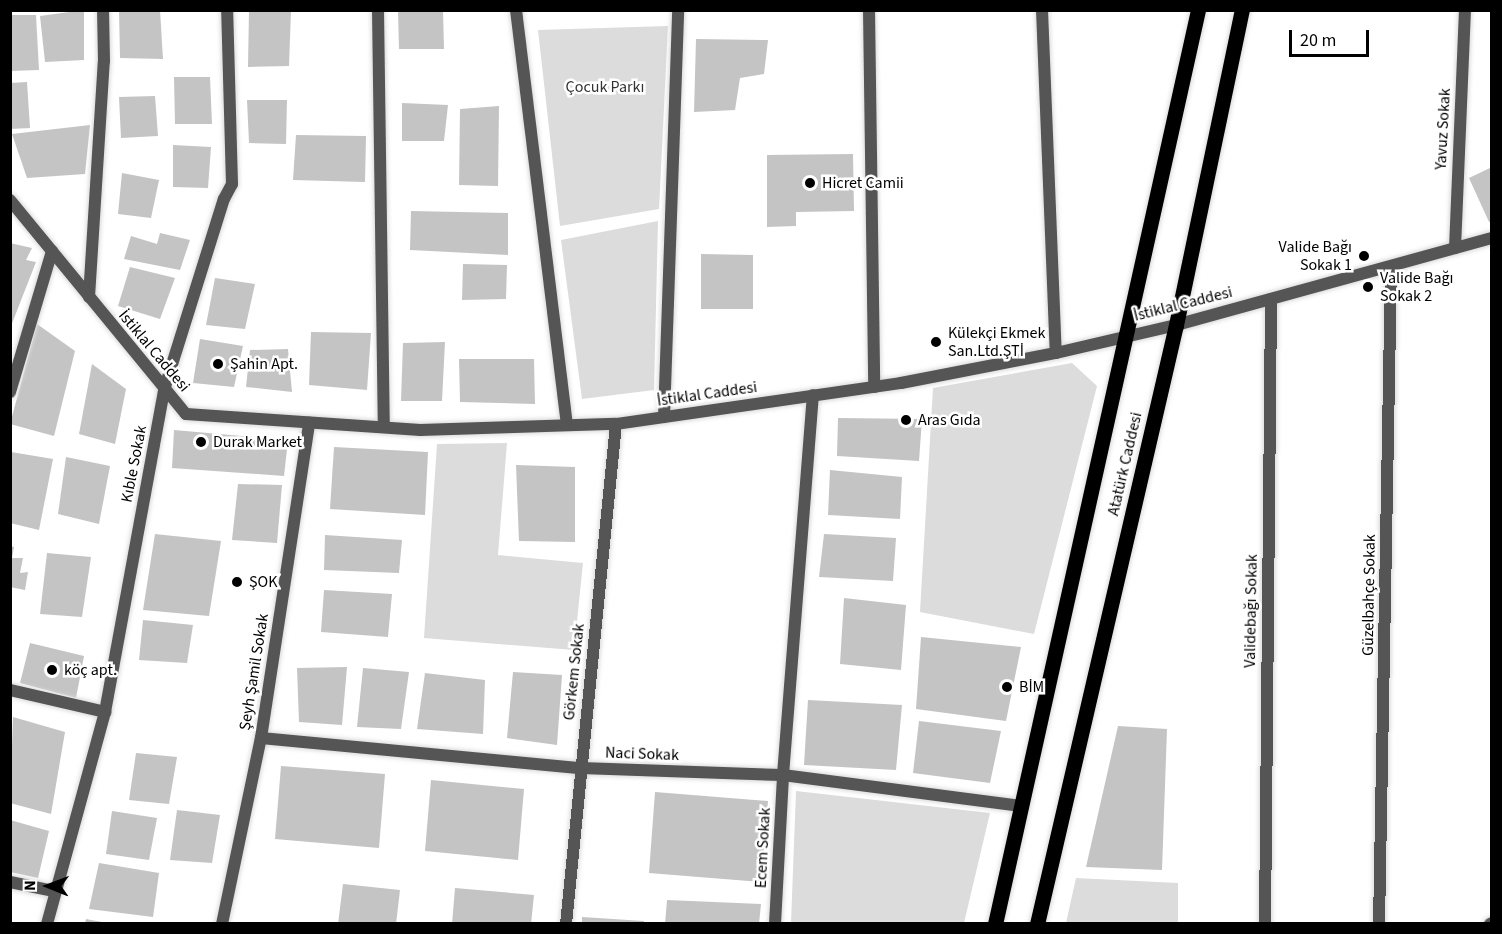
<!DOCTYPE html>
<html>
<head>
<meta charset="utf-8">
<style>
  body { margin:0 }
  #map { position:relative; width:1502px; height:934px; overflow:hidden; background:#fff; font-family:"Source Sans 3",sans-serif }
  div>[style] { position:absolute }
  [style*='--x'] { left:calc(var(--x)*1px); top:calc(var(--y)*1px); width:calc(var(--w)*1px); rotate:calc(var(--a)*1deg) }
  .green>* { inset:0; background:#dcdcdc }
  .building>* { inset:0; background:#c4c4c4 }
  .roads { filter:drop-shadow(0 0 2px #dbdbdb) drop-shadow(0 0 2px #dbdbdb) }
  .minor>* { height:12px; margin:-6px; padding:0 6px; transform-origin:6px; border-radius:6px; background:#555 }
  .tertiary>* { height:12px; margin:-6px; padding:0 6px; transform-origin:6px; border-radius:6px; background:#555 }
  .primary>* { height:15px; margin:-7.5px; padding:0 7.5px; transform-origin:7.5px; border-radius:7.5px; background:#000 }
  .dots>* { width:16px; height:16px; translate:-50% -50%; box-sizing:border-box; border:3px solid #fff; border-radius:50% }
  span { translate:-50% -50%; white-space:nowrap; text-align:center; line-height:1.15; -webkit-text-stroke:5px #fff; paint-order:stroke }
  .park-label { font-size:16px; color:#333 }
  .street-label { font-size:16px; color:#000 }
  .poi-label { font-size:16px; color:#000 }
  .left { translate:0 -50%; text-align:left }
  .right { translate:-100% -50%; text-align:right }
  .frame { position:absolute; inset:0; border:12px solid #000; pointer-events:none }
  .north { position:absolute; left:18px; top:856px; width:60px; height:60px; -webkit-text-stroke:4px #fff; paint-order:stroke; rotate:271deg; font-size:16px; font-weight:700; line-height:24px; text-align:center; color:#000 }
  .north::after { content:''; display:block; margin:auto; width:21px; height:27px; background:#000; clip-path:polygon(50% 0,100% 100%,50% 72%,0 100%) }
  .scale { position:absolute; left:1289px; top:30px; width:80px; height:27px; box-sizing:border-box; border:3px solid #000; border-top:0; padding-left:8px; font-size:18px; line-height:21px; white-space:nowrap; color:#000; -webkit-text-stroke:4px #fff; paint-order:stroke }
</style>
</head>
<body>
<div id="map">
  <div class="green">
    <div style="clip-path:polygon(668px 26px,659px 209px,560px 226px,538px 30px)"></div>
    <div style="clip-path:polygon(658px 221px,654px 390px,582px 399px,561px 240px)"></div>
    <div style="clip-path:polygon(1072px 363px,1097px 386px,1034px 634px,920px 612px,933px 388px)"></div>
    <div style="clip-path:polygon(507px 443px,498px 555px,583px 563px,574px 650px,424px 638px,437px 444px)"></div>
    <div style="clip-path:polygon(796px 791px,990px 813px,964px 923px,791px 923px)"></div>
    <div style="clip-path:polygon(1076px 878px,1178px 883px,1178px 923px,1066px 923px)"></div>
  </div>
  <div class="building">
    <div style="clip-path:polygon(84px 10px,84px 60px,45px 62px,40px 16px)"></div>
    <div style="clip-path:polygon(119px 10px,160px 10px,163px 59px,120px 58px)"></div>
    <div style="clip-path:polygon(249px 10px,291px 10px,289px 66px,248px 67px)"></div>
    <div style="clip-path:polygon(398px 10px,443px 10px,444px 49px,399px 49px)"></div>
    <div style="clip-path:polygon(10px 15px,36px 15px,39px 70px,10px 71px)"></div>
    <div style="clip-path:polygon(696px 39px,768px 40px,764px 74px,740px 78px,735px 110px,694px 112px)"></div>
    <div style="clip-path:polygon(174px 77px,210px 77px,212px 124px,175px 124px)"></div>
    <div style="clip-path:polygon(27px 82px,30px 128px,10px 129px,10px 83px)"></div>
    <div style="clip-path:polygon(155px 96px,158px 136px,121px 138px,119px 97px)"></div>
    <div style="clip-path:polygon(247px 100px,287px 100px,286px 144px,249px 143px)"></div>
    <div style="clip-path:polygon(402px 103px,448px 105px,444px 141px,402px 141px)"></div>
    <div style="clip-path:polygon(499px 106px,498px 186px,459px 185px,460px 109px)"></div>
    <div style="clip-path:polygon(90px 125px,85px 174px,27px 178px,12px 134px)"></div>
    <div style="clip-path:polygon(296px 135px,366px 136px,365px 182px,293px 180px)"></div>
    <div style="clip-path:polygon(173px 145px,211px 147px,208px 188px,173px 187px)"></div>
    <div style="clip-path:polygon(853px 154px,854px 211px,796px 212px,796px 226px,767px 227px,767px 155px)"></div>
    <div style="clip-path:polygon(1492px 167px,1492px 221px,1489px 222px,1469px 178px)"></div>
    <div style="clip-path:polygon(122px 173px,159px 180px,151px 218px,118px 214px)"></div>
    <div style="clip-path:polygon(411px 211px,508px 213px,508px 255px,410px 250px)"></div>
    <div style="clip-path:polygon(160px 233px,190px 240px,180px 270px,124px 259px,131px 236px,157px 244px)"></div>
    <div style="clip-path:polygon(10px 243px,32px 248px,26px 260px,36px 262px,11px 326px)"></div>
    <div style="clip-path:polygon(701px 254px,753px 255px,753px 309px,701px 309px)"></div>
    <div style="clip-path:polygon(463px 264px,507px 265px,506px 299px,462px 300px)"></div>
    <div style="clip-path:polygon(130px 267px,175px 278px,160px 319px,118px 306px)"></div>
    <div style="clip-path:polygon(215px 278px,255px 284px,245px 329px,206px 325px)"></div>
    <div style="clip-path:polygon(37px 324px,75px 351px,54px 436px,10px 424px)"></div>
    <div style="clip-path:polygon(311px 332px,371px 333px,367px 390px,309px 385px)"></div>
    <div style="clip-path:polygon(200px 339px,243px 346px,234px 387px,193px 383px)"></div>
    <div style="clip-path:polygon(445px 342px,442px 401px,401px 401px,403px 343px)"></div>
    <div style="clip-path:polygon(288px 349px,292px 392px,246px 387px,250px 350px)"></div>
    <div style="clip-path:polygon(459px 359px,534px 359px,535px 404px,460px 402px)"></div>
    <div style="clip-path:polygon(92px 364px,126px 389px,115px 444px,79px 434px)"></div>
    <div style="clip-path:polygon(838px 418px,922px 419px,919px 461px,837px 456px)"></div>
    <div style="clip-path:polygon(174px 430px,288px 440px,284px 476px,172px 468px)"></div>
    <div style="clip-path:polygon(334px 447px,428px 452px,425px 515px,330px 509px)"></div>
    <div style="clip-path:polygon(11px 452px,53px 459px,39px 530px,10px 523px)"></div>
    <div style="clip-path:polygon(66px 457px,110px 466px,99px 524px,58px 514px)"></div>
    <div style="clip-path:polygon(516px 465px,575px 467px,575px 542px,519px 541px)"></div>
    <div style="clip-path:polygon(830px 470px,902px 477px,900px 519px,828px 515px)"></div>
    <div style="clip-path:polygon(238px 484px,282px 485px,277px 543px,232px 540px)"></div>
    <div style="clip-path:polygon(155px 534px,221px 541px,209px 616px,143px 610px)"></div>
    <div style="clip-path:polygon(824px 534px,896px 538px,893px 581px,819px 577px)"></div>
    <div style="clip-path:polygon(325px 535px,402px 540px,399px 573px,324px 570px)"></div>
    <div style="clip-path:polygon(10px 546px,14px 547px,12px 558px,23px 558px,20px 573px,28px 572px,25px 590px,10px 587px)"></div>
    <div style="clip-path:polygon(47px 553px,91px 557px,82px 617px,40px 614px)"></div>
    <div style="clip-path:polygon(324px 590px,392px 594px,388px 637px,321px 632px)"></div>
    <div style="clip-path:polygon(844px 598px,906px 605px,901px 670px,840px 664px)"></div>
    <div style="clip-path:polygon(143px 620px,193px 625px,187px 663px,139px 660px)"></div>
    <div style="clip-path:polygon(921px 637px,1021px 647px,1006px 721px,916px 709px)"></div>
    <div style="clip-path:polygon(30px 643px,84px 656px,76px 698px,20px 683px)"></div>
    <div style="clip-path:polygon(347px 667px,342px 725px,299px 722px,297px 668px)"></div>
    <div style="clip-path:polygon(363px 668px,409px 672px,401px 729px,357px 727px)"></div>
    <div style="clip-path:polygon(513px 672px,562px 675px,557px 745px,507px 738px)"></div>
    <div style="clip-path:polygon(425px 673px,485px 680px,483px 734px,417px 729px)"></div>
    <div style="clip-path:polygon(808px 700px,902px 705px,896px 770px,804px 765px)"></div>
    <div style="clip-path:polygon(13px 717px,65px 732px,51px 814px,10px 803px)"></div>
    <div style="clip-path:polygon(919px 721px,1001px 731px,990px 783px,913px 773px)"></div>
    <div style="clip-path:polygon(1118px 726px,1167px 729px,1162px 870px,1086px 867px)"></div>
    <div style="clip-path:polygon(136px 753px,177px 757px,169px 804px,129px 800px)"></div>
    <div style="clip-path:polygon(281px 766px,385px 774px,379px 848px,275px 839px)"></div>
    <div style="clip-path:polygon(431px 780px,524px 789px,518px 860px,425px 851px)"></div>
    <div style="clip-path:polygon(655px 792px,768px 801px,761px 882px,649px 873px)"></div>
    <div style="clip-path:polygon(177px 810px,220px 815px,212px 863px,170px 860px)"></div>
    <div style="clip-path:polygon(112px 811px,157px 818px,149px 860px,106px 854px)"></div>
    <div style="clip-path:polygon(10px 820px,49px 831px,38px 878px,10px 872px)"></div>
    <div style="clip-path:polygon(99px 863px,159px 873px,153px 917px,89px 909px)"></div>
    <div style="clip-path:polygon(343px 884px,400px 890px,396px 924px,338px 924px)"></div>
    <div style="clip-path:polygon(455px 888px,534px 895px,531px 924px,452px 924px)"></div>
    <div style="clip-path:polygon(667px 900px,761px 904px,759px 924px,665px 924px)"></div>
    <div style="clip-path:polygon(582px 917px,644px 921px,644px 924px,582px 924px)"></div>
    <div style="clip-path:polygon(86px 919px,102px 922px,102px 924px,85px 924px)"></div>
  </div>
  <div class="roads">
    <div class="minor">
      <div style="--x:378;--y:10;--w:417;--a:89.2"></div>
      <div style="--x:516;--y:10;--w:418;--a:83"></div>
      <div style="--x:869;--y:10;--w:377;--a:89.2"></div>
      <div style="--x:1042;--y:10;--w:343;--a:87.7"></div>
      <div style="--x:1455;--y:248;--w:238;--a:-87.6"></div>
      <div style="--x:89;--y:297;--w:236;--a:-86.4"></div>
      <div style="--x:104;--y:61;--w:51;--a:-91.1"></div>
      <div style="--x:10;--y:392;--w:147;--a:-73.4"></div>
      <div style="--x:664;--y:417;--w:407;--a:-88"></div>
      <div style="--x:10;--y:690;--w:98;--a:13"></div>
      <div style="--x:261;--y:738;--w:321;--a:5.4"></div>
      <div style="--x:581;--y:768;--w:202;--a:2"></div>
      <div style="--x:783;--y:775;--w:240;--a:7.4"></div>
      <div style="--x:10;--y:882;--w:45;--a:11.6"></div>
      <div style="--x:47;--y:924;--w:220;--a:-74.7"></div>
      <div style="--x:105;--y:712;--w:327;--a:-79.6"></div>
      <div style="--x:164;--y:390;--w:200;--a:-72.6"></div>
      <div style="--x:224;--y:199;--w:17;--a:-62"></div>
      <div style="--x:232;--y:184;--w:174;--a:-91.6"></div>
      <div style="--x:222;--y:924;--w:190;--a:-78.2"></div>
      <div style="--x:261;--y:738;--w:319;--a:-81.3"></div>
      <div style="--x:566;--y:924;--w:502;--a:-84.29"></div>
      <div style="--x:775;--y:924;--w:149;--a:-86.9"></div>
      <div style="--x:783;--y:775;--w:381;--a:-85.5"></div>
      <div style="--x:1265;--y:924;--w:625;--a:-89.45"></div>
      <div style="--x:1379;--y:924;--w:657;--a:-88.95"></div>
      <div style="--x:1490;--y:924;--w:2;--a:-27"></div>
    </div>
    <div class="tertiary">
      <div style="--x:10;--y:200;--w:277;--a:50.6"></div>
      <div style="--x:186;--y:414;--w:235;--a:3.9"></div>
      <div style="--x:420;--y:430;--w:196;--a:-1.8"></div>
      <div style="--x:616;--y:424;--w:288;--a:-8.2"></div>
      <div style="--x:901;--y:383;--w:158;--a:-11"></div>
      <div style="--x:1056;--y:353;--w:123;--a:-13.1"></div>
      <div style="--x:1176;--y:325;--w:328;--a:-15.4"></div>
    </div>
    <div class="primary">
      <div style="--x:995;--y:924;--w:936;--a:-77.48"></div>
      <div style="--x:1037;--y:924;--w:615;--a:-76.94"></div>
      <div style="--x:1176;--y:325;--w:322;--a:-78.2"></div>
    </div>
  </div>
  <div class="dots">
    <div style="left:810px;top:183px;background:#000"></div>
    <div style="left:1364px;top:256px;background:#000"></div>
    <div style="left:1368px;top:287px;background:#000"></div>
    <div style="left:936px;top:342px;background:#000"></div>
    <div style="left:218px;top:364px;background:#000"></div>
    <div style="left:906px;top:420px;background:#000"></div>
    <div style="left:201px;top:442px;background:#000"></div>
    <div style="left:237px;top:582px;background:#000"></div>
    <div style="left:52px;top:670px;background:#000"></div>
    <div style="left:1007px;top:687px;background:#000"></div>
  </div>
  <div class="park-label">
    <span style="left:605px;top:87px">Çocuk Parkı</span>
  </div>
  <div class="street-label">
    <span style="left:1443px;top:129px;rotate:-87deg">Yavuz Sokak</span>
    <span style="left:1183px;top:304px;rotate:-14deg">İstiklal Caddesi</span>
    <span style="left:154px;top:351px;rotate:50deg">İstiklal Caddesi</span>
    <span style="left:707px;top:394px;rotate:-8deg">İstiklal Caddesi</span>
    <span style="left:134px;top:464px;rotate:-79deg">Kıble Sokak</span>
    <span style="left:1125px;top:464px;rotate:-77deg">Atatürk Caddesi</span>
    <span style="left:1369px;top:595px;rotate:-89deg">Güzelbahçe Sokak</span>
    <span style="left:1251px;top:611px;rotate:-89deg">Validebağı Sokak</span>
    <span style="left:254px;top:672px;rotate:-81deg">Şeyh Şamil Sokak</span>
    <span style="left:574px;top:672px;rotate:-84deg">Görkem Sokak</span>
    <span style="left:642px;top:754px;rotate:2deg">Naci Sokak</span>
    <span style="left:763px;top:848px;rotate:-87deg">Ecem Sokak</span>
  </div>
  <div class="poi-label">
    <span class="left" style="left:822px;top:183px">Hicret Camii</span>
    <span class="right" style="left:1352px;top:256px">Valide Bağı<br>Sokak 1</span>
    <span class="left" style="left:1380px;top:287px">Valide Bağı<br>Sokak 2</span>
    <span class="left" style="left:948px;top:342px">Külekçi Ekmek<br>San.Ltd.ŞTİ</span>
    <span class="left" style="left:230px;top:364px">Şahin Apt.</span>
    <span class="left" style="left:918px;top:420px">Aras Gıda</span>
    <span class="left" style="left:213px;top:442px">Durak Market</span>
    <span class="left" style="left:249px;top:582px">ŞOK</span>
    <span class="left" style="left:64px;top:670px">köç apt.</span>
    <span class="left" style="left:1019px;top:687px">BİM</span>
  </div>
  <div class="frame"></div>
  <div class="north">N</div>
  <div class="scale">20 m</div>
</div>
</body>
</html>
